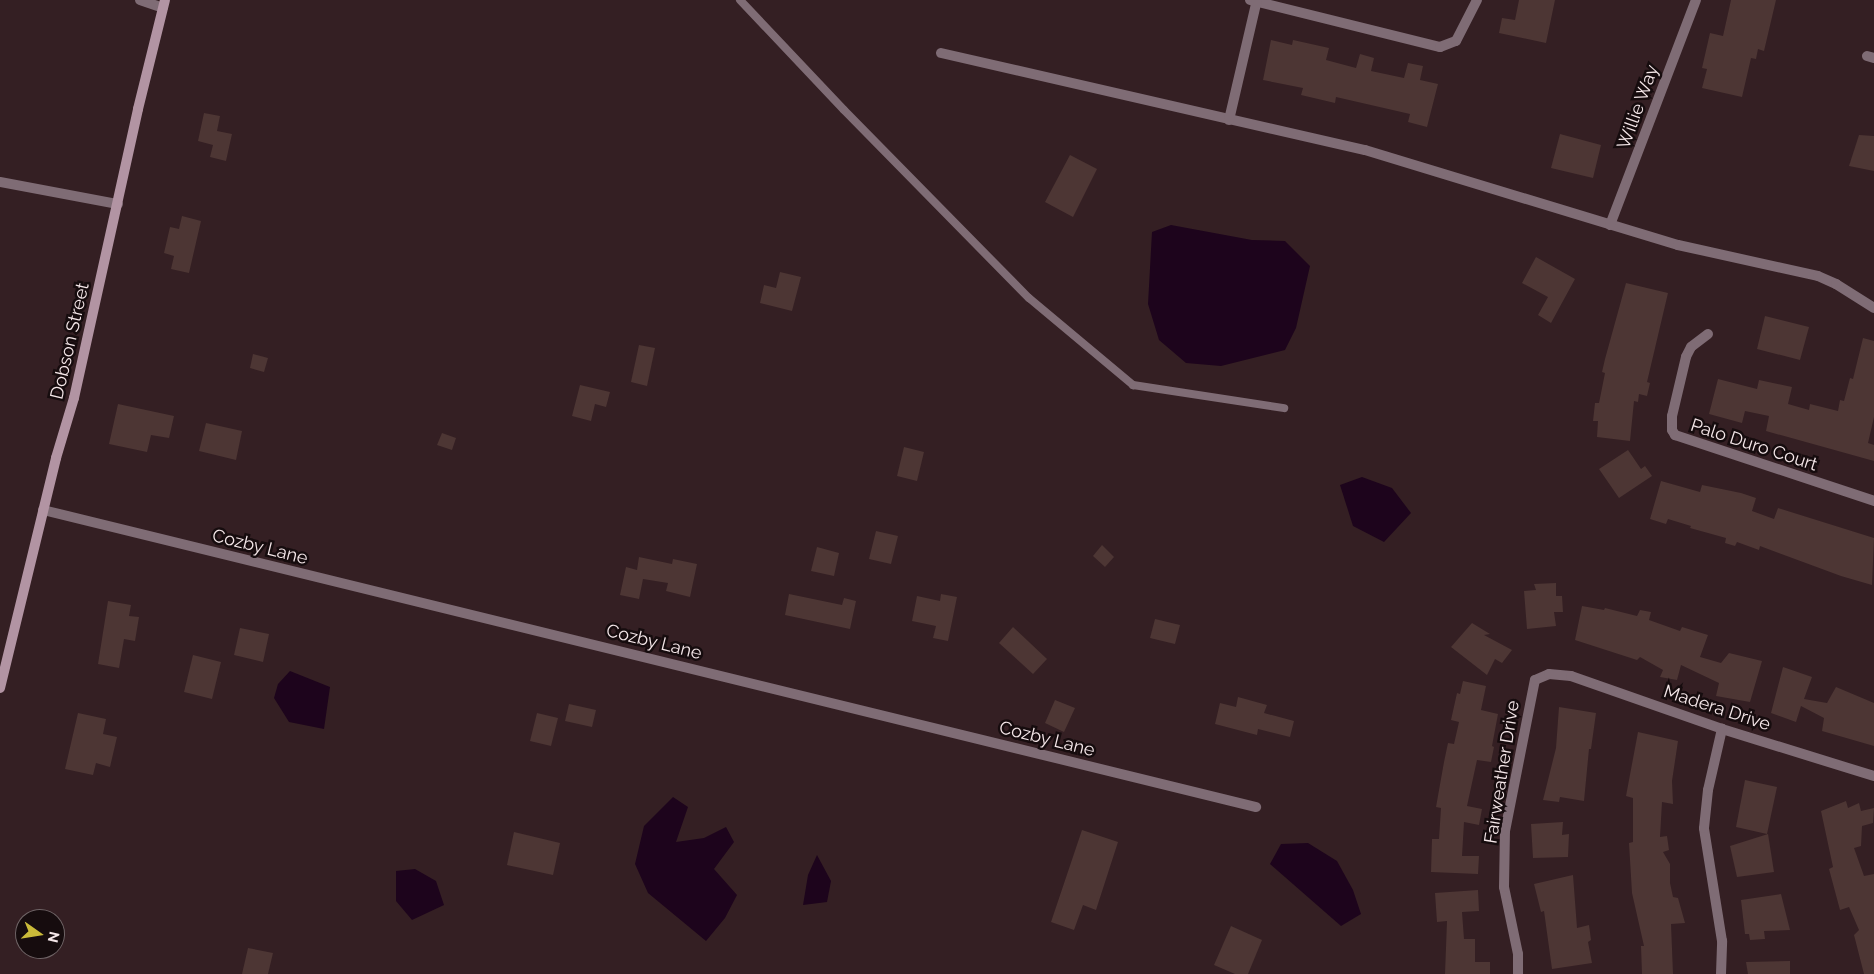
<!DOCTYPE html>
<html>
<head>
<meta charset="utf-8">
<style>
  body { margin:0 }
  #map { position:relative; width:1874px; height:974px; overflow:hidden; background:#341f23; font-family:Raleway,sans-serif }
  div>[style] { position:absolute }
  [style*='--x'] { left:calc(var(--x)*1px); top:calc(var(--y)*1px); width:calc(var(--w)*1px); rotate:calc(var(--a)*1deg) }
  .water>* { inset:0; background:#1d041c }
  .building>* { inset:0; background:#4d3634 }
  .lane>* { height:8px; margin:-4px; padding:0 4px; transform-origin:4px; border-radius:4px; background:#7f6c75 }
  .street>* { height:10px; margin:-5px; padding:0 5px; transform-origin:5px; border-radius:5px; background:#7f6c75 }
  .secondary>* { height:10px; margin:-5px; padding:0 5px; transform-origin:5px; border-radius:5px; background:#b294a3 }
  span { translate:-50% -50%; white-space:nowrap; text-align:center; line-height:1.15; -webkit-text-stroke:5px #160c0e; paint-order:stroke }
  .street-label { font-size:18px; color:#f5e7e9 }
  .north { position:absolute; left:15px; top:909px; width:50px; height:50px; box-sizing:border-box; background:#160c0e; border:1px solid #6f6466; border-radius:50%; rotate:103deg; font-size:14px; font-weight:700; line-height:20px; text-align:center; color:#f5e7e9 }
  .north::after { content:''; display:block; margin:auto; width:18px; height:22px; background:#caba39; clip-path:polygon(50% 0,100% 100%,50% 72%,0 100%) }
</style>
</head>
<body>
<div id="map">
  <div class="water">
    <div style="clip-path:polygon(1171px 225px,1252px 240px,1285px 241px,1310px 266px,1296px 328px,1285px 350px,1221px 366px,1186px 363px,1159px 340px,1148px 304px,1152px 232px)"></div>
    <div style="clip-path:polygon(1362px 477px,1392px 488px,1411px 513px,1384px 542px,1353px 526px,1340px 485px)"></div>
    <div style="clip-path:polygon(290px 671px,330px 687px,324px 729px,289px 722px,274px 698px,278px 684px)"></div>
    <div style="clip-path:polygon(673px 797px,688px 807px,676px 842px,704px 838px,726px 827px,734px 842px,714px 869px,737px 895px,725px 918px,706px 941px,648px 893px,635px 864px,644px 826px)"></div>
    <div style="clip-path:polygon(1308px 843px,1337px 861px,1353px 890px,1361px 914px,1341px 926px,1270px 864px,1281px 844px)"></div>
    <div style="clip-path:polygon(817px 855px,831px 881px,827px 902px,803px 905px,808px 875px)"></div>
    <div style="clip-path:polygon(415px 869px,436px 881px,444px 905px,412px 920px,396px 901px,396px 871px)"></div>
  </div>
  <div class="building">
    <div style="clip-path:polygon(1519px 0,1555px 0,1546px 43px,1499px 33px,1502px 18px,1515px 20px)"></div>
    <div style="clip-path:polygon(1731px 0,1776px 0,1764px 51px,1758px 49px,1756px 59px,1751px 58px,1742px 97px,1702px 88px,1707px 69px,1702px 68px,1710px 33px,1723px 36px)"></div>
    <div style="clip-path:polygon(1271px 40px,1292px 45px,1293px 40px,1329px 48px,1326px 60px,1356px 68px,1360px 54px,1374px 58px,1371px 71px,1404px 78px,1408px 63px,1423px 66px,1420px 80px,1438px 84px,1427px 127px,1408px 122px,1410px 114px,1336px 97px,1335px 103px,1301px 95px,1303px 88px,1263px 80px)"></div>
    <div style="clip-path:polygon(204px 113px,220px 116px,217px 131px,232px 134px,226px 161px,210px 157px,213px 145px,198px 141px)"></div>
    <div style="clip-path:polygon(1560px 134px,1601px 145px,1593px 178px,1551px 168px)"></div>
    <div style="clip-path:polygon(1859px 135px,1874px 136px,1874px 171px,1849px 166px)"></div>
    <div style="clip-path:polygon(1070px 155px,1097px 169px,1073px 217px,1045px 202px)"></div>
    <div style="clip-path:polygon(182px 216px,201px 221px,189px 273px,171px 269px,174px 256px,164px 253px,170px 227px,179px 229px)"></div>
    <div style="clip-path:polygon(1536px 257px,1575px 279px,1551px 323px,1538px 315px,1548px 297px,1522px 283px)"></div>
    <div style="clip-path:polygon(780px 272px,801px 277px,792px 311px,760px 303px,764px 285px,776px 288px)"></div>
    <div style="clip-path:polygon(1626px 283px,1668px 293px,1647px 382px,1650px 383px,1647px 396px,1639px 394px,1638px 402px,1634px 401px,1630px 441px,1597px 437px,1598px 421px,1593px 421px,1595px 403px,1599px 403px,1605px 373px,1602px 372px,1605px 359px)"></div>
    <div style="clip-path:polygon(1765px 316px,1809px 327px,1800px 360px,1757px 349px)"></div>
    <div style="clip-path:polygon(1863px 338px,1874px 341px,1874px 417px,1868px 443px,1874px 445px,1874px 461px,1766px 431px,1769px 416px,1745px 411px,1742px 423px,1709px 414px,1718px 379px,1757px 389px,1759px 380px,1792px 387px,1788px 404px,1809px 410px,1810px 404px,1838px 411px,1840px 400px,1844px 401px,1850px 378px,1853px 379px)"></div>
    <div style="clip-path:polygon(639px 345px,655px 348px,647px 386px,631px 382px)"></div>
    <div style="clip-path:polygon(253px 354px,268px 358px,264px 372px,250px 368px)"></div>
    <div style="clip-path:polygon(580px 385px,610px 392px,606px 407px,595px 404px,591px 421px,572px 416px)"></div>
    <div style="clip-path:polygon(118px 404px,174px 416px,169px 438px,151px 435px,147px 452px,109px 444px)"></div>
    <div style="clip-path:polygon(206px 423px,242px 431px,236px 460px,199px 451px)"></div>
    <div style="clip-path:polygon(442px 433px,456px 438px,452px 450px,437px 445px)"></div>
    <div style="clip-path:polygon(904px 447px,924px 452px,917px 481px,897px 476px)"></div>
    <div style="clip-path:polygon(1628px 450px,1641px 469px,1645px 466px,1652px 476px,1619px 498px,1599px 469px)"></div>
    <div style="clip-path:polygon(1661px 481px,1700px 492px,1702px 485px,1741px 493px,1756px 498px,1752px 511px,1774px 519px,1778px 508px,1874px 538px,1872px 585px,1841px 576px,1760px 546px,1759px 550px,1737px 542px,1735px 546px,1725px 543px,1726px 538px,1690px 528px,1691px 526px,1668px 519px,1666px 524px,1650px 519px)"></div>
    <div style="clip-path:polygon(876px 531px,898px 536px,891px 564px,869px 559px)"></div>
    <div style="clip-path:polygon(1102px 545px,1114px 557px,1105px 567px,1093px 556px)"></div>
    <div style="clip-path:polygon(817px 547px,839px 553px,834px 576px,811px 571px)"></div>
    <div style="clip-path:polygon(639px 557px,672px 564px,673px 559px,697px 564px,690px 597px,666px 591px,668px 583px,643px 579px,639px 599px,620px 595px,626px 567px,637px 570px)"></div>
    <div style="clip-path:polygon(1556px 583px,1556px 596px,1562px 596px,1563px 612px,1554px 612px,1556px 626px,1527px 629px,1524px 591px,1536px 590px,1534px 584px)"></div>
    <div style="clip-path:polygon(789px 594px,842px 605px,844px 598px,856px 601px,850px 629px,785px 615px)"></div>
    <div style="clip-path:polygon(941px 594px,957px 597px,948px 641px,933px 638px,936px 626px,912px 621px,917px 596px,940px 601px)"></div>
    <div style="clip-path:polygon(108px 601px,131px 605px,129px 616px,139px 617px,135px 641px,124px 639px,119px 668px,98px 664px)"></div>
    <div style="clip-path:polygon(1582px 606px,1604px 610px,1605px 608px,1637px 616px,1640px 610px,1651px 612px,1649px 620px,1680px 631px,1682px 627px,1708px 635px,1700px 657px,1721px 663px,1729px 653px,1762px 661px,1750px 702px,1716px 696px,1719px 683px,1681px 665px,1677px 680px,1660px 677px,1663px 670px,1640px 657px,1637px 660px,1575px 640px)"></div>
    <div style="clip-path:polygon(1155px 619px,1180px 625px,1175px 644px,1150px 638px)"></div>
    <div style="clip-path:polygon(1472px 623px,1490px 634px,1484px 635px,1512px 650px,1502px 663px,1495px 659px,1487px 675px,1451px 647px)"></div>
    <div style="clip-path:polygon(1013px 627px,1047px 659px,1033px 674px,999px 643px)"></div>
    <div style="clip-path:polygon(240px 628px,269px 634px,263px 662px,234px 655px)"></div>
    <div style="clip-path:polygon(193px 655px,221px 662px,212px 699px,184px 692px)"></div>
    <div style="clip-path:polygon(1783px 667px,1812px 677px,1804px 699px,1827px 703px,1836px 687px,1874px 703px,1874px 746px,1822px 731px,1824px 718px,1801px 706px,1796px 722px,1771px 713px)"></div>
    <div style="clip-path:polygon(1463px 681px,1486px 686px,1481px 710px,1498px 714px,1492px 746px,1494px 747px,1491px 762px,1477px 760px,1467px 806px,1482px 809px,1479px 825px,1464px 822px,1462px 856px,1479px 856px,1478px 874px,1431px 872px,1432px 839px,1439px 839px,1441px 808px,1436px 807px,1444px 762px,1448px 743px,1454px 744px,1459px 722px,1451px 720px,1457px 693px,1460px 694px)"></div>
    <div style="clip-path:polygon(1238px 697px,1267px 705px,1264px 713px,1294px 721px,1290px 737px,1258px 729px,1257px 735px,1215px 724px,1220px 703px,1236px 707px)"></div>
    <div style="clip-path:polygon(1055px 700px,1075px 708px,1064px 732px,1045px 723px)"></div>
    <div style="clip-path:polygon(569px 704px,596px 710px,592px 727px,565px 721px)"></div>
    <div style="clip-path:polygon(1559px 707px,1596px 713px,1591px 749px,1589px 749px,1584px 801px,1560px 797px,1559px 802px,1543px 800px,1556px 748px)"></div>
    <div style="clip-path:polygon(78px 713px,106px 719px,103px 734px,117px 737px,110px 767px,96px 763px,93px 775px,65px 769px)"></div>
    <div style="clip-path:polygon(537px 713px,558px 718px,551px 746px,530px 741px)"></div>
    <div style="clip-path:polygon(1638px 732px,1678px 741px,1672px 781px,1673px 804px,1662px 802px,1660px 837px,1667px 836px,1669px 850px,1663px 852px,1670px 864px,1670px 883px,1673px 897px,1678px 898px,1685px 923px,1671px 924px,1673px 974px,1642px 974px,1641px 946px,1644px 946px,1632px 893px,1629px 843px,1633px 842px,1633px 798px,1626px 796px)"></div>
    <div style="clip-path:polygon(1745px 780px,1777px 787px,1767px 834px,1736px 827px)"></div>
    <div style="clip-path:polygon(1846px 801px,1848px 808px,1859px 803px,1861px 811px,1874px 808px,1873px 823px,1862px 826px,1861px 846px,1854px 848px,1864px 876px,1874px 874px,1874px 974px,1864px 974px,1854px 935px,1859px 930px,1849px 907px,1840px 910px,1829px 869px,1833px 867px,1821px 811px)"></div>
    <div style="clip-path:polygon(1563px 822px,1562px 835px,1569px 834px,1568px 857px,1533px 858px,1531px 824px)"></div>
    <div style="clip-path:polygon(1082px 830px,1118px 842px,1096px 910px,1083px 905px,1074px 930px,1051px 922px)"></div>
    <div style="clip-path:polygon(514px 832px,560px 843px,553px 875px,507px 865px)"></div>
    <div style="clip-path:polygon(1768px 834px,1774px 872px,1737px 877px,1730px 846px)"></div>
    <div style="clip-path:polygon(1573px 875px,1577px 928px,1589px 925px,1591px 940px,1588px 942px,1592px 963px,1552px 969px,1544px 911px,1541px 912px,1534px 884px)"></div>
    <div style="clip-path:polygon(1478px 890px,1479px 911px,1462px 912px,1464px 939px,1475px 939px,1475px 962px,1490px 962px,1490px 974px,1445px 974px,1447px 921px,1437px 922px,1435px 893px)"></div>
    <div style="clip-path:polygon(1781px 894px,1790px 930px,1764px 931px,1765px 939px,1750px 940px,1749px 934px,1745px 934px,1741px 900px)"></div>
    <div style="clip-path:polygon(1231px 926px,1262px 940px,1248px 974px,1235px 974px,1214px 965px)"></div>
    <div style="clip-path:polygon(248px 948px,273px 953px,268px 974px,242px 974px)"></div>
    <div style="clip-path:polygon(1790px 961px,1790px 974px,1748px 974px,1746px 962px)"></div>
  </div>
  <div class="lane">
    <div style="--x:740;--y:0;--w:151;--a:46.6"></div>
    <div style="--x:844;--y:110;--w:264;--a:45.5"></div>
    <div style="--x:1029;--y:298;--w:136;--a:39.9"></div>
    <div style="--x:1133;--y:385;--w:153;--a:8.7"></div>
  </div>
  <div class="street">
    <div style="--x:140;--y:0;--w:24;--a:19"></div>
    <div style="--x:1250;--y:0;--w:196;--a:13.9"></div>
    <div style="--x:1440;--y:47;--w:17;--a:-21"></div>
    <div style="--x:1456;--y:41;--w:46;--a:-62.9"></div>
    <div style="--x:941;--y:53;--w:435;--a:12.9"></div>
    <div style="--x:1365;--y:150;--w:327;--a:16.9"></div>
    <div style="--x:1678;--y:245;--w:143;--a:12.5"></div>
    <div style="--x:1818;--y:276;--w:20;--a:24"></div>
    <div style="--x:1836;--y:284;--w:45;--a:32.3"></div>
    <div style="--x:1867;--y:56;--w:7;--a:16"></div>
    <div style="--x:1229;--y:120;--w:123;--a:-76.9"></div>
    <div style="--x:0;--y:182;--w:120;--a:10.6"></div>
    <div style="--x:1610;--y:225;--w:241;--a:-69.1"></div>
    <div style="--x:1708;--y:334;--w:21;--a:143"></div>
    <div style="--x:1691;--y:347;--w:11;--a:117"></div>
    <div style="--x:1686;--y:357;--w:61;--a:103.3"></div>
    <div style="--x:1672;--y:416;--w:14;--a:90"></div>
    <div style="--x:1672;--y:430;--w:6;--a:59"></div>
    <div style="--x:1675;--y:435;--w:210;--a:18.3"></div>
    <div style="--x:43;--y:510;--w:1249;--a:13.76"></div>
    <div style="--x:1518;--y:974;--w:20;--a:-90"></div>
    <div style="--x:1518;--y:954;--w:68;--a:-101.8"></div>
    <div style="--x:1504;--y:887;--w:56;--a:-89"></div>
    <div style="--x:1505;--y:831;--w:154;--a:-78.8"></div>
    <div style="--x:1535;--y:680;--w:15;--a:-23"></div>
    <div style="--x:1549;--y:674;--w:22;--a:5"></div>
    <div style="--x:1571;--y:676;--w:160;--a:19.3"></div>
    <div style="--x:1722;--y:729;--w:159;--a:17.2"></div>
    <div style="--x:1721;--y:974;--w:33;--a:-88"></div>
    <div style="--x:1722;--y:941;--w:114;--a:-99.1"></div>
    <div style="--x:1704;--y:828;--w:38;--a:-84"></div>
    <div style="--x:1708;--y:790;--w:63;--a:-77.1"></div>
  </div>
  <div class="secondary">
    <div style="--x:0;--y:688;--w:237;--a:-76.3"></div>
    <div style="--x:56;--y:458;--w:63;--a:-73.3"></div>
    <div style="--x:74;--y:398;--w:296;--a:-77.5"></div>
    <div style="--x:138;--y:109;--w:112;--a:-76.1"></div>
  </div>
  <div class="street-label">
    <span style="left:1638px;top:107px;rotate:-70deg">Willie Way</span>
    <span style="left:70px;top:341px;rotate:-77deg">Dobson Street</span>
    <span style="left:1754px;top:445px;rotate:18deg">Palo Duro Court</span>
    <span style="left:260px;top:547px;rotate:14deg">Cozby Lane</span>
    <span style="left:654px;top:642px;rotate:14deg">Cozby Lane</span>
    <span style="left:1717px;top:708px;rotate:18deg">Madera Drive</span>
    <span style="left:1047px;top:739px;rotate:14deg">Cozby Lane</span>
    <span style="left:1502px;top:772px;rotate:-81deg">Fairweather Drive</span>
  </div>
  <div class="north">N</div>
</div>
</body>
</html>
